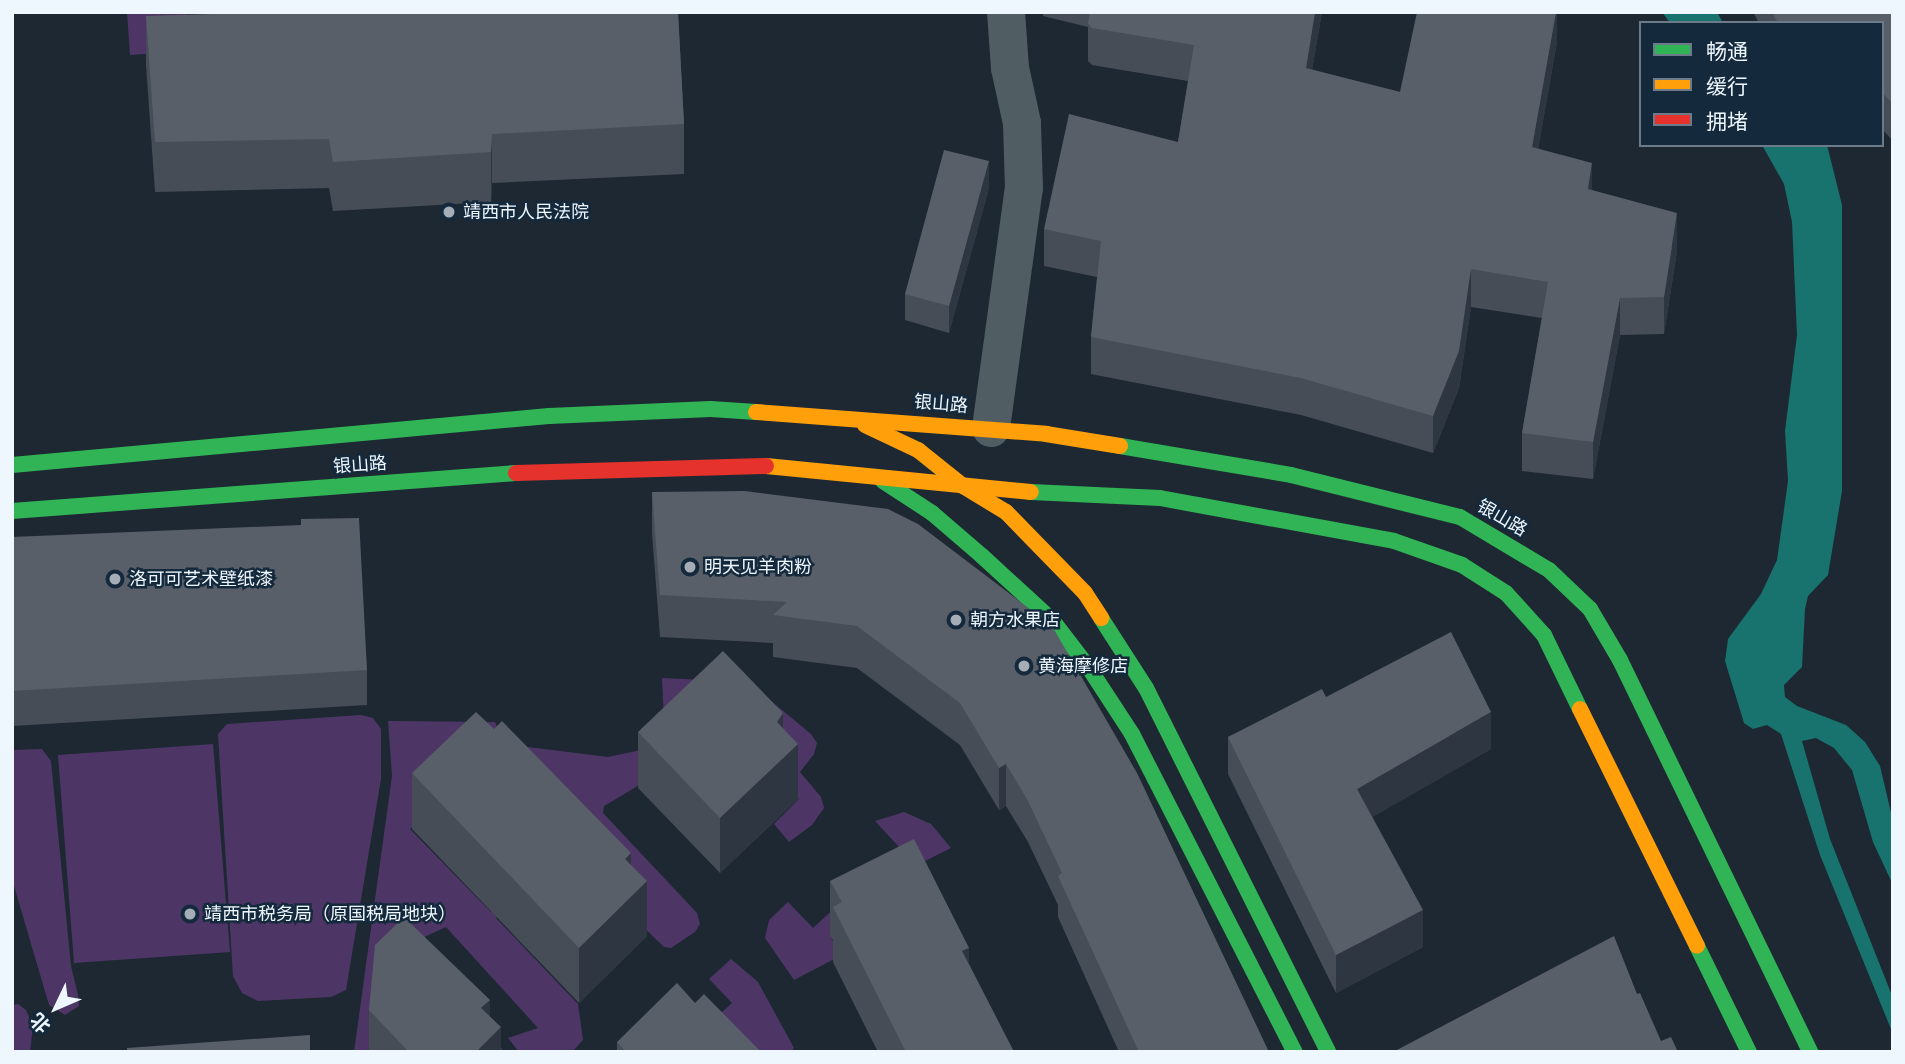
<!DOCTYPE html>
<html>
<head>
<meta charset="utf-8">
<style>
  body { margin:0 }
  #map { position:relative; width:1905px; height:1064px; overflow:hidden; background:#1d2833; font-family:"Crimson Pro","Noto Sans SC",serif }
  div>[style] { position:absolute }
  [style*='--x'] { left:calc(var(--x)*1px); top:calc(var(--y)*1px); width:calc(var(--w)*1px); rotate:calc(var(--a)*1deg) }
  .green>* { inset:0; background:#4d3666 }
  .water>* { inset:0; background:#18726e }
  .street>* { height:38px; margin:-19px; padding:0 19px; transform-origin:19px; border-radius:19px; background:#505d62 }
  .fast>* { height:16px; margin:-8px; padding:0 8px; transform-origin:8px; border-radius:8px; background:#30b455 }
  .slow>* { height:16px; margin:-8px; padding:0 8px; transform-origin:8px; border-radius:8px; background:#ff9f0a }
  .jam>* { height:16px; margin:-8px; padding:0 8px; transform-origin:8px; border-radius:8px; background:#e5322d }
  .wall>* { inset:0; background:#474d57 }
  .shaded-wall>* { inset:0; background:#2e3641 }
  .building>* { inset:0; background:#595f69 }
  .dots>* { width:19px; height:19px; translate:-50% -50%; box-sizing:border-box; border:4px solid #14293c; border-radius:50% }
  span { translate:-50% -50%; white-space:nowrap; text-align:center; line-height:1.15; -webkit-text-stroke:5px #14293c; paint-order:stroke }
  .poi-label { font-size:18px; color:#eef6fe }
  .left { translate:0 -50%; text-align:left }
  .street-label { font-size:18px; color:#eef6fe }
  .frame { position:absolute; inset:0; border:14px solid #eef6fe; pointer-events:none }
  .legend { position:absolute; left:1639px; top:21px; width:245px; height:126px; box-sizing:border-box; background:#14293c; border:2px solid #6b7b8a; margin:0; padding:9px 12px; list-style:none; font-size:21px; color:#eef6fe }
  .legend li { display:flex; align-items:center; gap:14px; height:35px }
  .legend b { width:35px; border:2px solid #6b7b8a }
  .north { position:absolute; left:21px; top:973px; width:70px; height:70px; -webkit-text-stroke:5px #14293c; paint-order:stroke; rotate:226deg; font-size:19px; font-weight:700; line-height:28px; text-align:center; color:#eef6fe }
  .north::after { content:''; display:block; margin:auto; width:24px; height:32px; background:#eef6fe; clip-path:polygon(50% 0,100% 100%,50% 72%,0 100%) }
</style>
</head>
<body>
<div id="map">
  <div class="green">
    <div style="clip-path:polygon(127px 12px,187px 12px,190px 51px,130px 55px)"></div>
    <div style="clip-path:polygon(662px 678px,748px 682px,811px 734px,817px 743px,814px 754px,800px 772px,821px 797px,824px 808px,812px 825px,789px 842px,774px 824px,799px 799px,713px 713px,636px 787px,604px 806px,603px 813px,697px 913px,700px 924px,695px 932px,671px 948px,664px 947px,475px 765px,410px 829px,491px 912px,518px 898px,496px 918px,578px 1004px,583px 1040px,572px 1052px,519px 1052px,508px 1038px,538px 1028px,446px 927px,403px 947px,505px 1052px,354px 1052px,392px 776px,388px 721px,495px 722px,504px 744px,608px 757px,665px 745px)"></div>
    <div style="clip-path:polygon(361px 715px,373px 718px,381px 729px,381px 779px,346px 990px,331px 997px,258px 1001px,242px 993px,233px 976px,218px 734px,227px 724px)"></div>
    <div style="clip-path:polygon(213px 744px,230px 952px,74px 963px,58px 755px)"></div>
    <div style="clip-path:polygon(42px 749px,51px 761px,71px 966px,78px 995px,79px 1006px,65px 1015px,49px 1005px,12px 879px,12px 750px)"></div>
    <div style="clip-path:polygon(904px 812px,931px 824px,951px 848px,919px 864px,915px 893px,830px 935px,840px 956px,794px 980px,765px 938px,769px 920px,788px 902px,813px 928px,900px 848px,875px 821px)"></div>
    <div style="clip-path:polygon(731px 959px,758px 982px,794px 1048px,791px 1052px,619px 1052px,706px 1027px,732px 1003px,709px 979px)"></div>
    <div style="clip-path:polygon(18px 1004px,26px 1010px,33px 1026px,30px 1052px,12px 1052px,12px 1005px)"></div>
  </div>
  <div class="water">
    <div style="clip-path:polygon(1662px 12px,1717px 12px,1723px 23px,1670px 23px)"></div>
    <div style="clip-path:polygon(1762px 145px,1827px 145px,1842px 205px,1842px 491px,1828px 575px,1808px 596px,1805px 609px,1802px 667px,1784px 685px,1785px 697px,1797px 706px,1846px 725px,1865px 742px,1880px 766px,1893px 821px,1893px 885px,1873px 842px,1852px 770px,1834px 748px,1816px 738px,1802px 741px,1830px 839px,1893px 998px,1893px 1034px,1820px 855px,1781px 734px,1767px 725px,1753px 729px,1744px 723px,1725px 661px,1728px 639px,1761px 594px,1777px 560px,1788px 481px,1785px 431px,1797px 335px,1792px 222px,1784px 184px)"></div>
  </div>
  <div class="street">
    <div style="--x:991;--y:428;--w:242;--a:-82.2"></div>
    <div style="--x:1024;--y:188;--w:65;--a:-91.8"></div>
    <div style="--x:1022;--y:123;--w:56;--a:-102.3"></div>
    <div style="--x:1010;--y:68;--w:56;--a:-94.1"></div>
  </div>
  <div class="fast">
    <div style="--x:1120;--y:446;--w:173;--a:9.6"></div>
    <div style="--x:1291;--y:475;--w:174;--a:14"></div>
    <div style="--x:1460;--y:517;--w:104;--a:30.8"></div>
    <div style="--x:1549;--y:570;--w:57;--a:43.6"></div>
    <div style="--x:1590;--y:609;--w:59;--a:59.5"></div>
    <div style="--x:1620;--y:660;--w:436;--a:64.1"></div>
    <div style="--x:12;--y:465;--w:539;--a:-5.21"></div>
    <div style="--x:549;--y:416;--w:162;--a:-2.5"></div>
    <div style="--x:711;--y:409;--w:45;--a:3.8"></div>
    <div style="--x:883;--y:481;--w:59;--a:33.1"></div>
    <div style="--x:932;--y:513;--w:66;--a:40.7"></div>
    <div style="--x:982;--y:556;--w:96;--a:42.5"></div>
    <div style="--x:1053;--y:621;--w:59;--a:52.5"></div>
    <div style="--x:1089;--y:668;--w:79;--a:56.9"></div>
    <div style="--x:1132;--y:734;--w:357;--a:62.9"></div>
    <div style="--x:1031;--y:492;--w:129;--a:2.7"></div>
    <div style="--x:1160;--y:498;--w:238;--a:10.4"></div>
    <div style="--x:1394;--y:541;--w:72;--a:19.4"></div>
    <div style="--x:1462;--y:565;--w:52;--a:32.5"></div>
    <div style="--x:1506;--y:593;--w:57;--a:47.9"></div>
    <div style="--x:1544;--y:635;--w:82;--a:64.1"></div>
    <div style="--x:12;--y:511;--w:505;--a:-4.31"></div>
    <div style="--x:1101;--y:618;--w:83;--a:57.3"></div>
    <div style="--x:1146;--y:688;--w:407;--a:63.4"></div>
    <div style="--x:1697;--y:946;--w:118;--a:63.9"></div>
  </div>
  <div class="slow">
    <div style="--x:756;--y:412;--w:291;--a:4.3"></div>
    <div style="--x:1046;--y:434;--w:75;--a:9.2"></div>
    <div style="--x:865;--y:425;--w:59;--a:25.3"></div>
    <div style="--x:918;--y:450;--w:58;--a:38.7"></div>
    <div style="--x:963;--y:486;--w:50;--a:31.2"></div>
    <div style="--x:1006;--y:512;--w:113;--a:45.7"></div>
    <div style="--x:1085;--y:593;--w:30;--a:57"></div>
    <div style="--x:766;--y:466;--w:266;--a:5.6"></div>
    <div style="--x:1580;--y:709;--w:264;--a:63.7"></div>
  </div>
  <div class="jam">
    <div style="--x:516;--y:473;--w:250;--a:-1.6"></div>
  </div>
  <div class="wall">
    <div style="clip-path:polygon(211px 12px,678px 12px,684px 124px,684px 174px,492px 183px,491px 202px,333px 211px,329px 188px,155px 192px,146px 65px,146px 16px,211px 14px)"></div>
    <div style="clip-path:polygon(1043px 12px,1322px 12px,1312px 70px,1400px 92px,1557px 12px,1557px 42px,1538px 149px,1592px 190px,1677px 251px,1664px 334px,1620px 335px,1593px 479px,1522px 471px,1522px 433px,1542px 318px,1471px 307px,1459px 388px,1433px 453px,1301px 415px,1091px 374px,1091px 337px,1097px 277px,1044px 266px,1044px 229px,1178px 142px,1188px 81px,1092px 65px,1088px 61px,1088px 27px,1043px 16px)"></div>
    <div style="clip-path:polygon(1753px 12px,1893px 12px,1893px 141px,1882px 129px,1882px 23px,1759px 23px)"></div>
    <div style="clip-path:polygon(989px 188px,949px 333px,905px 320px,905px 294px)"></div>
    <div style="clip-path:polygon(652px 492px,888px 509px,1269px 1052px,1119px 1052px,1058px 917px,1058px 905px,1028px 842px,1006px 806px,999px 810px,960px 745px,857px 668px,773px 657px,773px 643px,660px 637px,652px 533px)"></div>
    <div style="clip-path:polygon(12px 537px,367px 670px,367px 705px,12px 726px)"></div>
    <div style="clip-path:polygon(1326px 697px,1491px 749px,1372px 817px,1423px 947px,1336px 993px,1228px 774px,1228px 737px)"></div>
    <div style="clip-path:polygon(783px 729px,798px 799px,720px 873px,638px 788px,638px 732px)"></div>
    <div style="clip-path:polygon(412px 773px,631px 865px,647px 936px,579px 1003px,412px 829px)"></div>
    <div style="clip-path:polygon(830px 881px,969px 964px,1014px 1052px,878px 1052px,833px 962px,833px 940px,830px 936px)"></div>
    <div style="clip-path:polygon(695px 1003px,761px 1052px,617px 1052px,617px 1042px)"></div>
    <div style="clip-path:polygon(369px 1010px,490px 1017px,501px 1052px,369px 1052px)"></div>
  </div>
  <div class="shaded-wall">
    <div style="clip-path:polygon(1315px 12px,1322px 12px,1306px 105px,1306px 68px)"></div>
    <div style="clip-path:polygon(1556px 12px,1557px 12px,1557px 42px,1532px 185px,1532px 147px)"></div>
    <div style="clip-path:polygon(492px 134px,492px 183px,491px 202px,491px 152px)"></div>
    <div style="clip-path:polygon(989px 161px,989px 188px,949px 333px,949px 306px)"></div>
    <div style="clip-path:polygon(1592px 163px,1592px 200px,1588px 189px)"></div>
    <div style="clip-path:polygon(1677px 213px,1677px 251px,1664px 334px,1664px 297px)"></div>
    <div style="clip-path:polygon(1471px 269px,1471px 307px,1459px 388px,1433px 453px,1433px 416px)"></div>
    <div style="clip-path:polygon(1620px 298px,1620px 335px,1593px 479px,1593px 442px)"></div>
    <div style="clip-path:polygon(1491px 712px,1491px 749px,1357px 826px,1357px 789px)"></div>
    <div style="clip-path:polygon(783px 713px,783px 758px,798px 744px,798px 799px,720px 873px,720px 818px)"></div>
    <div style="clip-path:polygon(1006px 764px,1006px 806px,999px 810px,999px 768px)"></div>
    <div style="clip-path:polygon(631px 853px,631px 896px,647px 881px,647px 936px,579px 1003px,579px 948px,625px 859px)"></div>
    <div style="clip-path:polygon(1423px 910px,1423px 947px,1336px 993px,1336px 955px)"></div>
    <div style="clip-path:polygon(969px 948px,969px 1003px,962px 951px)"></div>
    <div style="clip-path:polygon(490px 1000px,490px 1037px,501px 1027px,501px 1052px,476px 1052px,481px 1008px)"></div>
  </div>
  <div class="building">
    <div style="clip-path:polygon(216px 12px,678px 12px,684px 124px,492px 134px,491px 152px,333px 162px,329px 139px,155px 142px,146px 16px,216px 14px)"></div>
    <div style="clip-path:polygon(1090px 12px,1315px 12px,1306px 68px,1400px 92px,1417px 12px,1556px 12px,1532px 147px,1592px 163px,1588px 189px,1677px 213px,1664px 297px,1620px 298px,1593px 442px,1522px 433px,1548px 282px,1471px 269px,1459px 351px,1433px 416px,1301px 378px,1091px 337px,1101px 241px,1044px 229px,1069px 114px,1178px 142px,1194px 45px,1092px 28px,1088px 24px)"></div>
    <div style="clip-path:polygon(1772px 12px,1893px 12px,1893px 104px,1882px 92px,1882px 23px,1822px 23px,1821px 22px,1820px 23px,1778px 23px)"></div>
    <div style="clip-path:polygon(944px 150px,989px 161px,949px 306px,905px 294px)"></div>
    <div style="clip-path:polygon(745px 491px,888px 509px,918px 524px,1052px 626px,1137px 773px,1269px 1052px,1139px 1052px,1058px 876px,1062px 873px,1028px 801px,1006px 764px,999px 768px,960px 703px,857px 626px,773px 615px,787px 602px,660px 595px,652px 492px)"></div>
    <div style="clip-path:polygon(359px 518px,367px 670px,12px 691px,12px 537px,301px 525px,301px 519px)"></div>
    <div style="clip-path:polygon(1451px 632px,1491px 712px,1357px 789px,1423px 910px,1336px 955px,1228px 737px,1322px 689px,1326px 697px)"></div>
    <div style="clip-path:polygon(723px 651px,783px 713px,777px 722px,798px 744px,720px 818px,638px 732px)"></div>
    <div style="clip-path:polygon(476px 712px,494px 729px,502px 721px,631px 853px,625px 859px,647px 881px,579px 948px,412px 773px)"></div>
    <div style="clip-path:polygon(914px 839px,969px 948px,962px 951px,1014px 1052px,906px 1052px,833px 907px,842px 902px,830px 881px)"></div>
    <div style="clip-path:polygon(404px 917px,490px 1000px,481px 1008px,501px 1027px,476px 1052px,409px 1052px,369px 1010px,375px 945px)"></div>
    <div style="clip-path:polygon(1614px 936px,1637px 994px,1640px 993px,1661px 1041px,1671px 1037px,1678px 1052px,1393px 1052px)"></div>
    <div style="clip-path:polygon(677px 983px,695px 1003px,704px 994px,761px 1052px,626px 1052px,617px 1042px)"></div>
    <div style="clip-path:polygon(310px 1035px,310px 1052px,127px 1052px,127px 1048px)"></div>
  </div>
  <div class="dots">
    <div style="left:449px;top:212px;background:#a5aeb7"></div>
    <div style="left:690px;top:567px;background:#a5aeb7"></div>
    <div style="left:115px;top:579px;background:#a5aeb7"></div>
    <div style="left:956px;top:620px;background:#a5aeb7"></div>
    <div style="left:1024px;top:666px;background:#a5aeb7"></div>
    <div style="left:190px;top:914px;background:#a5aeb7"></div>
  </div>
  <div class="poi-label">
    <span class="left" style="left:463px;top:212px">靖西市人民法院</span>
    <span class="left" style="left:704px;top:567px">明天见羊肉粉</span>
    <span class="left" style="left:129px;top:579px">洛可可艺术壁纸漆</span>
    <span class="left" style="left:970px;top:620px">朝方水果店</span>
    <span class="left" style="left:1038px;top:666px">黄海摩修店</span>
    <span class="left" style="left:204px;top:914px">靖西市税务局（原国税局地块）</span>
  </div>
  <div class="street-label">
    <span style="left:941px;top:404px;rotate:5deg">银山路</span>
    <span style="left:360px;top:465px;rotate:-4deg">银山路</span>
    <span style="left:1502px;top:518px;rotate:30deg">银山路</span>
  </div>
  <div class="frame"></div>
  <ul class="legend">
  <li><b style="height:9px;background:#30b455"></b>畅通</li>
  <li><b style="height:9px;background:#ff9f0a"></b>缓行</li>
  <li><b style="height:9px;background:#e5322d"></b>拥堵</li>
  </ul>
  <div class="north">北</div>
</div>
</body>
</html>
